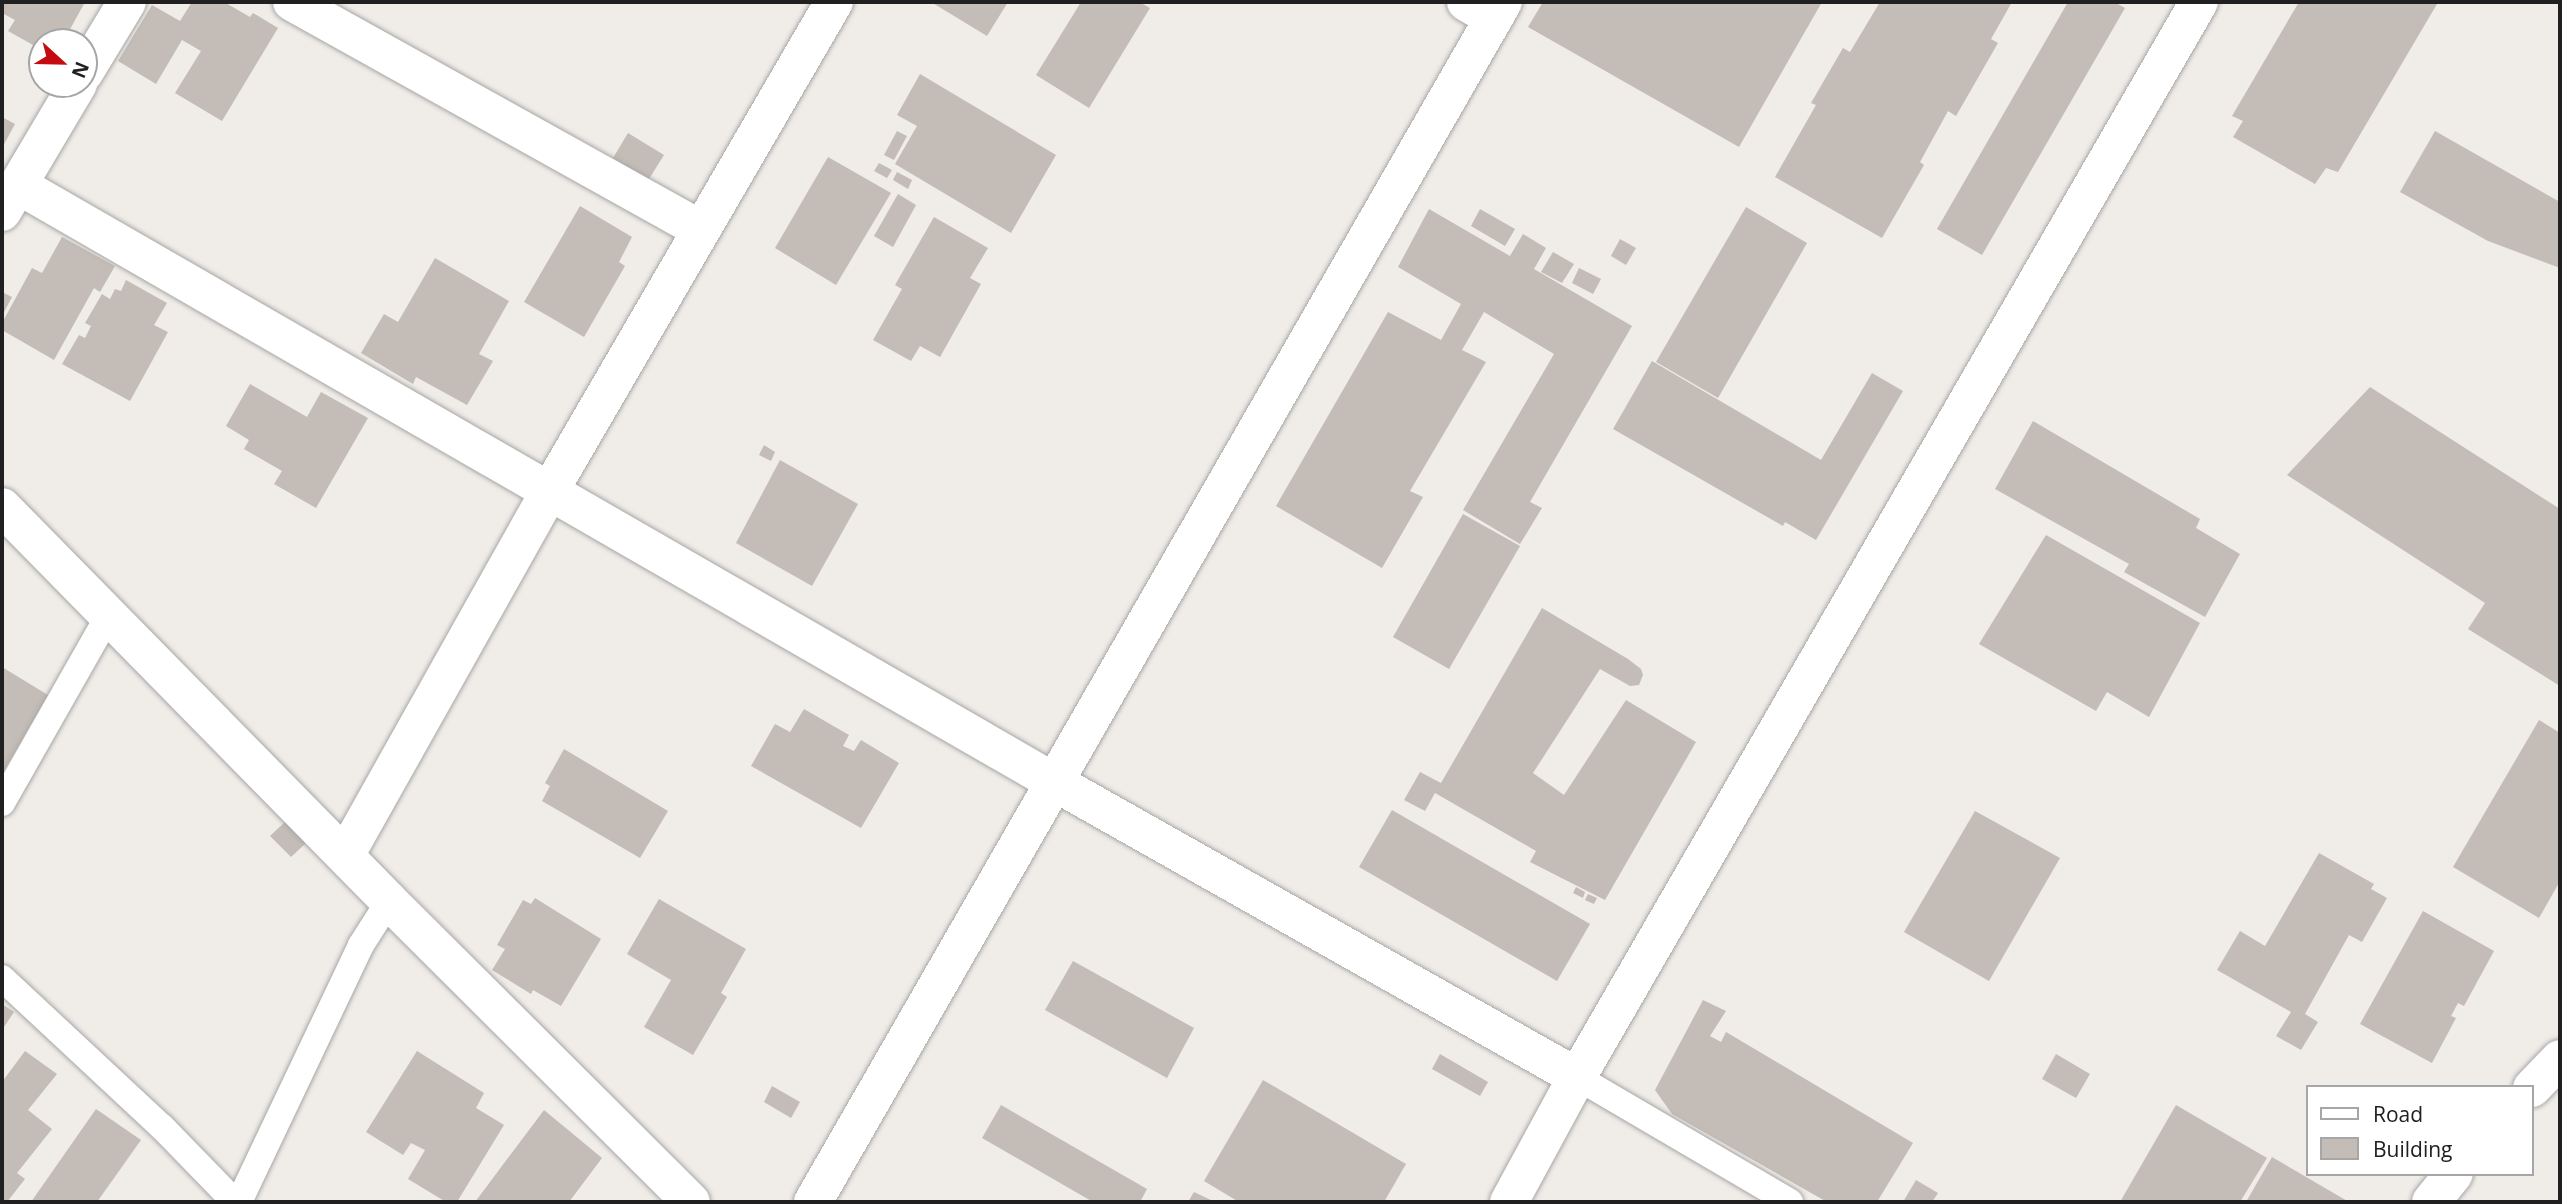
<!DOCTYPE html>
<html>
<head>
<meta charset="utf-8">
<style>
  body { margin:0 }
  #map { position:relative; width:2562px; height:1204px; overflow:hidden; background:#f0ece7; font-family:"Open Sans",sans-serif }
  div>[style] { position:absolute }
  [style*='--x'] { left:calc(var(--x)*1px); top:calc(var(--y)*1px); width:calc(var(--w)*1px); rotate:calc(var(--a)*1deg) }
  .building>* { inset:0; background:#c4bcb6 }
  .roads { filter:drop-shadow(0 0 2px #a7a7a7) drop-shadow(0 0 2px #a7a7a7) }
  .service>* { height:26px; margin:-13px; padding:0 13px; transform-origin:13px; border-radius:13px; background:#fff }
  .minor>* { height:38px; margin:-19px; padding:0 19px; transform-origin:19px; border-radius:19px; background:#fff }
  .tertiary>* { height:38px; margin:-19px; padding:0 19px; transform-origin:19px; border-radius:19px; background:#fff }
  span { translate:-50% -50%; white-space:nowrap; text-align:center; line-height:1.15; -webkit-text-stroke:5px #fff; paint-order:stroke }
  .frame { position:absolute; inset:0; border:4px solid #202020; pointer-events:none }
  .legend { position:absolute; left:2306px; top:1085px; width:228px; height:91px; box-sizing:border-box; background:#fff; border:2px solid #a6a6a6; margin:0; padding:9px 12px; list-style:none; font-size:21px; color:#202020 }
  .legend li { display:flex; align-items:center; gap:14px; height:35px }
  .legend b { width:35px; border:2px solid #a6a6a6 }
  .north { position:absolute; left:28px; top:28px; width:70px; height:70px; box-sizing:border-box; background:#fff; border:2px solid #a6a6a6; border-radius:50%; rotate:112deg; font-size:19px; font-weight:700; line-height:28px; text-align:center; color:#202020 }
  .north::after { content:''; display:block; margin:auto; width:24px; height:32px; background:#c40b10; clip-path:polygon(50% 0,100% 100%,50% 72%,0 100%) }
</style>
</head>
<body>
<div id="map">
  <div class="building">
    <div style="clip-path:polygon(2px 2px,85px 2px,63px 42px,52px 37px,49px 42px,42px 42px,42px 50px,8px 31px,15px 20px,2px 13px)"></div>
    <div style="clip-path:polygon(192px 2px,224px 2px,250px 17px,253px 13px,278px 28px,222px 121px,175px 93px,201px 51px,182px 40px,156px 84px,118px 61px,152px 5px,180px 21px)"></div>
    <div style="clip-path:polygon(931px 2px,1008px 2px,987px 36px)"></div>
    <div style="clip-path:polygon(1081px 2px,1139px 2px,1150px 8px,1089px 108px,1036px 75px)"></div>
    <div style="clip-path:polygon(1543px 2px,1822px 2px,1739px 147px,1528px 27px)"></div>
    <div style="clip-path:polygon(1880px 2px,2012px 2px,1991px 39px,1998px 43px,1956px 116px,1948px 111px,1920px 162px,1924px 165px,1882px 238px,1775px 177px,1816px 105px,1811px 103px,1843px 48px,1850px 52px)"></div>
    <div style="clip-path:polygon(2068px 2px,2114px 2px,2125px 8px,1982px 255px,1937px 229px)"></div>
    <div style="clip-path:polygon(2299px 2px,2432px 2px,2437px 4px,2338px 172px,2326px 168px,2315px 184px,2233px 137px,2243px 121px,2232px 116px)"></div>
    <div style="clip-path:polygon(920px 74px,1056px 155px,1011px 233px,895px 164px,917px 126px,897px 115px)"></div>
    <div style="clip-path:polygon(2px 117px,15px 124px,2px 148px)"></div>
    <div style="clip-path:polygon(897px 131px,907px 136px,894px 160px,884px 155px)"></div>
    <div style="clip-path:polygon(2435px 131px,2560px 202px,2560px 268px,2488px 241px,2400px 192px)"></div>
    <div style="clip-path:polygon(628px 133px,664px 155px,649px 179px,613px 158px)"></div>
    <div style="clip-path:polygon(828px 157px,891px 193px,836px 285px,775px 248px)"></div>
    <div style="clip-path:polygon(879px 163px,892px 170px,887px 178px,874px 171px)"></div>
    <div style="clip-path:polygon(897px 172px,912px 180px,908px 189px,893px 180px)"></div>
    <div style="clip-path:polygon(898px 194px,916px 205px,893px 247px,874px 236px)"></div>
    <div style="clip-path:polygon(580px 206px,632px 237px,619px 262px,625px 266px,584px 337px,524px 302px)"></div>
    <div style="clip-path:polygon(1746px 207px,1807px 243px,1718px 398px,1656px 362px)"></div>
    <div style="clip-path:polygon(1429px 209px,1510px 256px,1523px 234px,1546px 248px,1534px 269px,1632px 326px,1530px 502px,1542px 508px,1520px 544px,1463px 510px,1554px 354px,1484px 312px,1462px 350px,1486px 362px,1410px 491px,1423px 497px,1382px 568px,1276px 506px,1388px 312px,1441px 340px,1461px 304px,1398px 267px)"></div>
    <div style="clip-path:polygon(1480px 209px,1515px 229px,1505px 246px,1471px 226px)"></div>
    <div style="clip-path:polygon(934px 217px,988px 248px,970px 278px,981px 284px,940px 357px,920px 346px,911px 361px,873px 340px,902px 289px,895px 285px)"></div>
    <div style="clip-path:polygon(62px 237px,115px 266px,100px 292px,94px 288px,54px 360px,2px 330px,2px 323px,32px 268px,42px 273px)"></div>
    <div style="clip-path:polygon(1620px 239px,1636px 248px,1626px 265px,1611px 256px)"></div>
    <div style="clip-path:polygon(1553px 252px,1574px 264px,1562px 283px,1541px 272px)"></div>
    <div style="clip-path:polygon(435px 258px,509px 301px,479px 354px,493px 361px,467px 405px,416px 377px,413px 384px,361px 353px,384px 314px,398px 322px)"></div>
    <div style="clip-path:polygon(1579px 268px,1601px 279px,1593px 294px,1572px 283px)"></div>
    <div style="clip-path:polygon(126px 280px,167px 303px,154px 325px,168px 332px,130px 401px,62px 364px,79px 335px,85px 338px,91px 326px,85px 323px,102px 294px,110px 299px,115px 289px,121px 291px)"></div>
    <div style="clip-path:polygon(2px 292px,12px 297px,2px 316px)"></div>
    <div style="clip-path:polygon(1652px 361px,1821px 460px,1872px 373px,1903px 391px,1816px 540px,1785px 522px,1783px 526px,1613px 429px)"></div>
    <div style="clip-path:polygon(250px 384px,307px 417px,321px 392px,368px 418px,316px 508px,274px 484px,282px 471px,244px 449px,249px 440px,226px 426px)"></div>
    <div style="clip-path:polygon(2370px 387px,2560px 509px,2560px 686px,2468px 629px,2485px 603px,2287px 475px)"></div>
    <div style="clip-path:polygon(2033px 421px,2200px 519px,2196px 528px,2240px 554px,2205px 617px,2124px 572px,2129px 564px,1995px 489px)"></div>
    <div style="clip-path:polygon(764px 445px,775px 452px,771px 461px,759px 455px)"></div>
    <div style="clip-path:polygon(780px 460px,858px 504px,812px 586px,736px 543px)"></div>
    <div style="clip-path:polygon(1463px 514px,1520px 546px,1449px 669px,1393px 637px)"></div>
    <div style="clip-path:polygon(2046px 535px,2200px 623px,2149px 717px,2107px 692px,2096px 711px,1979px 644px)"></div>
    <div style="clip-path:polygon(1542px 608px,1628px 659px,1641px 669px,1643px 675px,1639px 685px,1630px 686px,1600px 669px,1533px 773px,1564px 795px,1626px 700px,1696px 742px,1605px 900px,1530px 862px,1536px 851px,1435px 793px,1425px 811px,1404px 800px,1420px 772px,1441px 783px)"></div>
    <div style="clip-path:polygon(2px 667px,48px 695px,2px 774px)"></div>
    <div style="clip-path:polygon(804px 709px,849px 735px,843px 746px,854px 751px,861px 740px,899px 763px,861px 828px,751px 766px,775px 724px,790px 732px)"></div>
    <div style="clip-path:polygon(2539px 720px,2560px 733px,2560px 881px,2539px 918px,2453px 867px)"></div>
    <div style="clip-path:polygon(564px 749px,668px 811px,640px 858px,542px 801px,550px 786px,545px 783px)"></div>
    <div style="clip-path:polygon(1392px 810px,1590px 924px,1557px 981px,1359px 867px)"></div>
    <div style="clip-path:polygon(1975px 811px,2060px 858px,1989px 981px,1904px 932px)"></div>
    <div style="clip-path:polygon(286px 821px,306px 843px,291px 857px,270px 836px)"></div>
    <div style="clip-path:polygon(2319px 853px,2374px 884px,2371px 889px,2387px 898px,2362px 942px,2349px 935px,2305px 1014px,2318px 1022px,2301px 1050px,2276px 1036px,2291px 1012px,2217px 970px,2240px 931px,2265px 946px)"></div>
    <div style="clip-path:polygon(1576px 887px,1585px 892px,1583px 898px,1573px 893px)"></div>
    <div style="clip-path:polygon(1588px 894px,1597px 898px,1594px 904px,1585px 900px)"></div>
    <div style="clip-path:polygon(535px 898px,601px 939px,561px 1006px,533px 990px,531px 994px,492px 970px,505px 949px,497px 945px,523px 900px,531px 904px)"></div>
    <div style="clip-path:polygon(659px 899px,746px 949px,721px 993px,727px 997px,693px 1055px,644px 1027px,671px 980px,627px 954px)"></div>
    <div style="clip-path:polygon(2423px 911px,2494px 951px,2464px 1006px,2458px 1003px,2451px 1016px,2456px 1018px,2432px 1063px,2360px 1024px)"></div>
    <div style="clip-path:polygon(1073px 961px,1194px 1028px,1167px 1078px,1045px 1010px)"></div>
    <div style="clip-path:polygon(1703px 1000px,1726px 1011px,1710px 1036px,1721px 1042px,1726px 1032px,1913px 1143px,1877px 1202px,1827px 1202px,1672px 1114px,1655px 1090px)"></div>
    <div style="clip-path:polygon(2px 1004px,14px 1012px,2px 1030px)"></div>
    <div style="clip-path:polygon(25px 1051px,57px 1074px,28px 1110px,52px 1129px,17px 1173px,25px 1179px,7px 1202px,2px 1202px,2px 1082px)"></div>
    <div style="clip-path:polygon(417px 1051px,484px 1093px,476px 1108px,504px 1125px,457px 1202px,446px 1202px,408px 1179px,425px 1150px,411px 1143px,403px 1155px,366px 1132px)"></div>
    <div style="clip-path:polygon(1440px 1054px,1488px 1082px,1480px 1096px,1432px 1069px)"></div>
    <div style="clip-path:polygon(2056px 1054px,2090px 1074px,2076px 1098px,2042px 1079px)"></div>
    <div style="clip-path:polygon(1263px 1080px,1406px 1164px,1384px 1202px,1239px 1202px,1204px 1181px)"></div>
    <div style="clip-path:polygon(772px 1086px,800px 1102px,791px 1118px,764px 1102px)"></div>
    <div style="clip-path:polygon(1001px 1105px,1147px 1189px,1140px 1202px,1093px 1202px,982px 1138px)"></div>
    <div style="clip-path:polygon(2176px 1105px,2267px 1158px,2240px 1202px,2120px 1202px)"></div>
    <div style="clip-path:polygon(96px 1109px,141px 1140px,97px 1202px,31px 1202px)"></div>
    <div style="clip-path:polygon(544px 1110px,602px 1158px,569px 1202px,475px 1202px)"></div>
    <div style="clip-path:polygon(2272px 1157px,2349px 1202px,2246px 1202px)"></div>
    <div style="clip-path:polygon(1916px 1180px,1938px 1193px,1932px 1202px,1903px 1202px)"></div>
    <div style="clip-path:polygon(1194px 1192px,1215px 1202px,1188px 1202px)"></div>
  </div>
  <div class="roads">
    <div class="service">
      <div style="--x:2;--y:803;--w:216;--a:-60.4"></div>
      <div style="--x:2;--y:978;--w:219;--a:43"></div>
      <div style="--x:162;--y:1127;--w:105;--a:45.8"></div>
      <div style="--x:1577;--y:1077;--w:247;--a:30.4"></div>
      <div style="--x:239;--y:1202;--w:284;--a:-64.6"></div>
      <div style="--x:361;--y:945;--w:52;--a:-57.5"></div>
    </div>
    <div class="minor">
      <div style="--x:292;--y:2;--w:468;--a:29.1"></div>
      <div style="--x:1466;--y:2;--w:32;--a:30"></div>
      <div style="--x:84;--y:73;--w:83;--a:-58.8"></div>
      <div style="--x:18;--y:185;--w:1198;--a:29.95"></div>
      <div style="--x:1056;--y:783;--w:598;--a:29.44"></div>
      <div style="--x:2;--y:212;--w:149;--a:-59.3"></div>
      <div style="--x:2;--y:507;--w:552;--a:45.51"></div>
      <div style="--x:389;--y:901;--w:426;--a:44.9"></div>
      <div style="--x:346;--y:854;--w:415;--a:-60.7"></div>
      <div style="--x:549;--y:492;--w:567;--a:-59.82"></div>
      <div style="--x:2532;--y:1088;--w:40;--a:-46"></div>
      <div style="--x:813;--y:1202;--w:1384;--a:-60.1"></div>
      <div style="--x:2431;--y:1202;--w:36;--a:-51"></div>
    </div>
    <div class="tertiary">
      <div style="--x:1509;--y:1202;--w:142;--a:-61.5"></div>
      <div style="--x:1577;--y:1077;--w:1242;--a:-59.95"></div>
    </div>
  </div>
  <div class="frame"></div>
  <ul class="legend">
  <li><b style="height:9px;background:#fff"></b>Road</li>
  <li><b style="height:19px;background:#c4bcb6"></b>Building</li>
  </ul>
  <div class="north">N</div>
</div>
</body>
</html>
